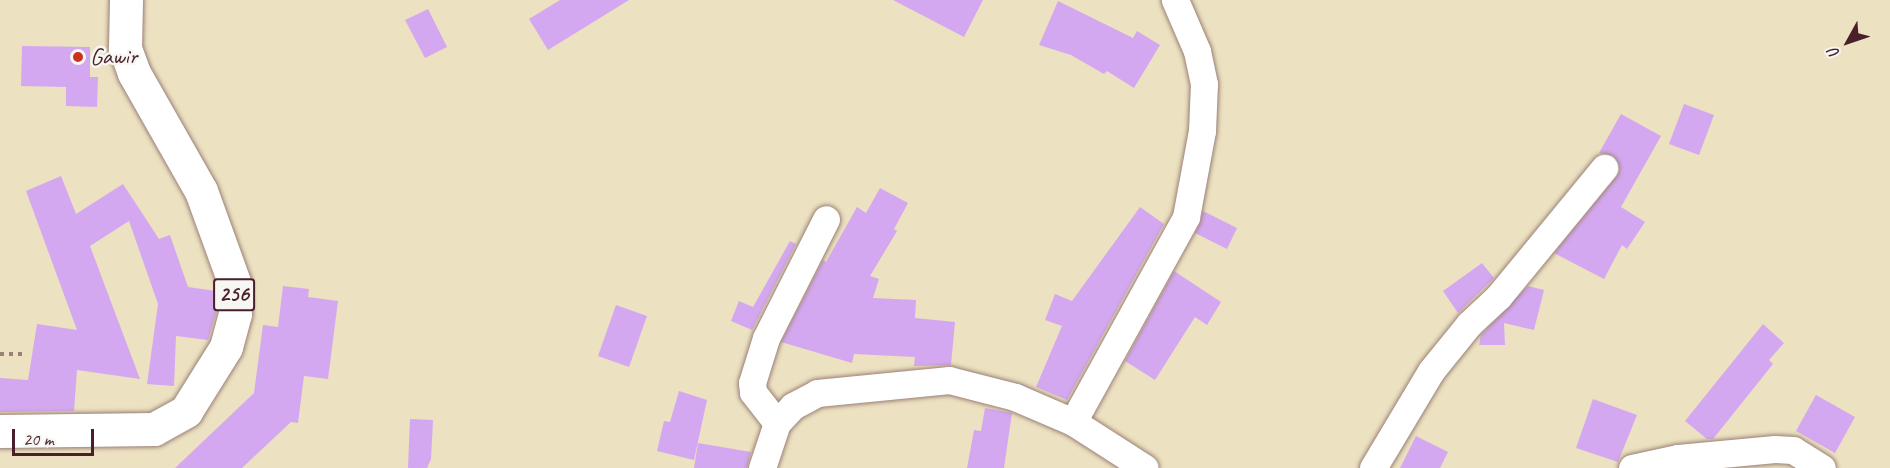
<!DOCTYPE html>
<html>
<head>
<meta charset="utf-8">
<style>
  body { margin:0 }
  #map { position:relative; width:1890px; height:468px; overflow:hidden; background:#ece1c1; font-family:Caveat,sans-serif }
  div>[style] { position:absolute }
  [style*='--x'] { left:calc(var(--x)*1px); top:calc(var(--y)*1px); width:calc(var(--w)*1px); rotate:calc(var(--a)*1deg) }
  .building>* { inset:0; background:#d4a8f0 }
  .path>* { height:4px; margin-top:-2px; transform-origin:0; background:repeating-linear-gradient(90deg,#9b8076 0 4.5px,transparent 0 9px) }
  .roads { filter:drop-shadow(0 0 2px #9b8076) drop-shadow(0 0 2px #9b8076) }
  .street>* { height:27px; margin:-13.5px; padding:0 13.5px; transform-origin:13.5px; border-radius:13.5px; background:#fff }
  .primary>* { height:33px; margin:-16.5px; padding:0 16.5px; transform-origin:16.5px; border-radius:16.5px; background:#fff }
  .dots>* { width:16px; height:16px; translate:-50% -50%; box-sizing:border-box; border:3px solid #f6f6f2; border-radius:50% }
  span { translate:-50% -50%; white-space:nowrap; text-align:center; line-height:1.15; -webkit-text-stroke:5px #f6f6f2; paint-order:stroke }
  .shield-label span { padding:2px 4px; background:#f6f6f2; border:2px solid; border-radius:4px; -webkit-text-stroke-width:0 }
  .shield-label { font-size:22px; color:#4a1f2b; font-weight:700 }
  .poi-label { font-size:24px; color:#4a1f2b }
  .left { translate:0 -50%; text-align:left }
  .north { position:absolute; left:1818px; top:12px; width:60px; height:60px; -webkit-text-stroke:4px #f6f6f2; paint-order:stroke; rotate:230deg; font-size:16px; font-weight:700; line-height:24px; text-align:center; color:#4a1f2b }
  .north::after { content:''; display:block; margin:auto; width:21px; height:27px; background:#4a1f2b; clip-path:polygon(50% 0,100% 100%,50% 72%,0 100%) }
  .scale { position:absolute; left:12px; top:429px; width:82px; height:27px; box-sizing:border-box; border:3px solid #4a1f2b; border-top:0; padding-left:8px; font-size:18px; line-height:21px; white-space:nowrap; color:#4a1f2b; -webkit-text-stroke:4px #f6f6f2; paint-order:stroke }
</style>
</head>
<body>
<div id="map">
  <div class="building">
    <div style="clip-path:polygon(560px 0,629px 0,548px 50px,529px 19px)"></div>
    <div style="clip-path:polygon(893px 0,983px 0,964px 37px)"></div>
    <div style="clip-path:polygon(1058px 1px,1133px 38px,1137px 31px,1160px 45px,1134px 88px,1107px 71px,1104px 74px,1071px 55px,1039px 45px)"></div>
    <div style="clip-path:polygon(428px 9px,447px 47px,425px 58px,405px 20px)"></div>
    <div style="clip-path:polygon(22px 46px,90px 47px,90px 77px,98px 77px,97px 107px,66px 106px,66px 87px,21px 86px)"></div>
    <div style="clip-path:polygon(1684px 104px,1714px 115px,1699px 155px,1669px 144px)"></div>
    <div style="clip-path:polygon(1621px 114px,1661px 136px,1621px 207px,1645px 222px,1627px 249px,1622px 245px,1604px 279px,1554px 253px,1616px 177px,1620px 170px,1614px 156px,1599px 153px)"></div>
    <div style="clip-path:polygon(61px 176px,76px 214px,123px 184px,159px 239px,170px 235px,188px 287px,216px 291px,216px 313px,208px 340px,176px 336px,174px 386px,147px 384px,158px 304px,129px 221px,90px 246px,140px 379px,77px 370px,74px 411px,0 412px,0 378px,28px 380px,37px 324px,77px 330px,26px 191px)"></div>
    <div style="clip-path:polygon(880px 188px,908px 203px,894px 229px,897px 231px,870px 276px,879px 279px,873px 298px,916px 300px,915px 318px,955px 322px,951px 365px,914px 366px,915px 357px,854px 354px,852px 363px,781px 342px,823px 260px,826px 262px,857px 207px,866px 213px)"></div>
    <div style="clip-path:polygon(1140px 207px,1164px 224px,1067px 400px,1036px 387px,1062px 326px,1045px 320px,1055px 294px,1072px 301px)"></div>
    <div style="clip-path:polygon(1203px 211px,1237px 228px,1227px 249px,1195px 233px)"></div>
    <div style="clip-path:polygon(790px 241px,796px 244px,752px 330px,731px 321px,739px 301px,753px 307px)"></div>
    <div style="clip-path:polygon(1482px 263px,1494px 278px,1458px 313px,1443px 291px)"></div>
    <div style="clip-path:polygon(1174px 271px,1221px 302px,1207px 325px,1195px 317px,1155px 380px,1125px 361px)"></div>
    <div style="clip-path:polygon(283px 286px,309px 289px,308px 297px,338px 301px,328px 379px,304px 376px,298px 423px,291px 422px,242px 468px,175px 468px,254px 393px,263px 325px,278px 327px)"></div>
    <div style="clip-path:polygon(1528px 286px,1544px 290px,1534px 330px,1504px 323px,1505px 345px,1479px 345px,1481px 335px)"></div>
    <div style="clip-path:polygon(616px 305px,647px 316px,629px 367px,598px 356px)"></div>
    <div style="clip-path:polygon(1763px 324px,1784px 343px,1769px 360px,1773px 364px,1713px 439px,1707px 439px,1685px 421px)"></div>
    <div style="clip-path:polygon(679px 391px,707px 400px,694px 460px,657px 451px,664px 421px,670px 422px)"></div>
    <div style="clip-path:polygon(1816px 395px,1855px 417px,1835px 453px,1796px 431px)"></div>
    <div style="clip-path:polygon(1593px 399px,1637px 415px,1618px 462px,1576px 448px)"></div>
    <div style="clip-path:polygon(985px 408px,1012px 413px,1004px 468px,967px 468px,974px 430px,981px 431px)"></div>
    <div style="clip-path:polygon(410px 419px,433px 420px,431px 459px,427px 468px,408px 468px)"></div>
    <div style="clip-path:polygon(1416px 436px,1448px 452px,1440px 468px,1400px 468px)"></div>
    <div style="clip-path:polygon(698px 443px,751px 452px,747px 468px,694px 468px)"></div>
  </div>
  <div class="path">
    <div style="--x:0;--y:354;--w:27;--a:0"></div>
  </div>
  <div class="roads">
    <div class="street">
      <div style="--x:1073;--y:422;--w:234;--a:-61.1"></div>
      <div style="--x:1186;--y:217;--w:87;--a:-79.5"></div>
      <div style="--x:1202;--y:131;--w:47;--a:-87.6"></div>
      <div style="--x:1204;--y:84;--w:34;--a:-102"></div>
      <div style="--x:1197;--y:51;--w:56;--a:-113.3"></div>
      <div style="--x:777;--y:423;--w:39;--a:-128"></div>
      <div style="--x:753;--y:392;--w:9;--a:-96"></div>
      <div style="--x:752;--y:383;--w:47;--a:-72.7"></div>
      <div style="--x:766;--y:338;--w:133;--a:-63.2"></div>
      <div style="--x:762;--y:468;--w:47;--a:-71.6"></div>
      <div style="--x:777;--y:423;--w:23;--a:-47"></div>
      <div style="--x:793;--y:406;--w:27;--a:-28"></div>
      <div style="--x:817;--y:393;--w:133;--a:-5.6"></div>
      <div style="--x:949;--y:380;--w:68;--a:14.4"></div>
      <div style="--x:1015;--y:397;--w:63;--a:23.3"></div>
      <div style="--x:1073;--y:422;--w:85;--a:32.6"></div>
      <div style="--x:1373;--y:468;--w:113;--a:-59.1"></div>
      <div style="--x:1431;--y:371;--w:60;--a:-51"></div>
      <div style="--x:1469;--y:324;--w:41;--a:-43"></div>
      <div style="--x:1499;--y:296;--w:166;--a:-50.6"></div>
      <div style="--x:1632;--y:468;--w:47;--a:-12.3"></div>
      <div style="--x:1678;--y:458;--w:97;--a:-5.3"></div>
      <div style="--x:1775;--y:449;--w:18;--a:3"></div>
      <div style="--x:1793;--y:450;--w:34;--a:32"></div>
    </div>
    <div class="primary">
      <div style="--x:0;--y:431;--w:154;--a:-0.7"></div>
      <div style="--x:154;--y:429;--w:37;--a:-29"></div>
      <div style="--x:186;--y:411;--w:75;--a:-58"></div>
      <div style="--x:226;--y:347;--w:34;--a:-75"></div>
      <div style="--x:235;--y:314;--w:32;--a:-92"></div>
      <div style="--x:234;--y:282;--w:97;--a:-109.9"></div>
      <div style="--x:201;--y:191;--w:136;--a:-119.6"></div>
      <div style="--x:134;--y:73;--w:27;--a:-110"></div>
      <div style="--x:125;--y:48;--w:48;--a:-88.8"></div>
    </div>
  </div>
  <div class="dots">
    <div style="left:78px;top:57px;background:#c8321e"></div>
  </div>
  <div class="shield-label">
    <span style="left:234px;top:295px">256</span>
  </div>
  <div class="poi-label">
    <span class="left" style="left:90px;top:57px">Gawir</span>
  </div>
  <div class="north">U</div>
  <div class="scale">20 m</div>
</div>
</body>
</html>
